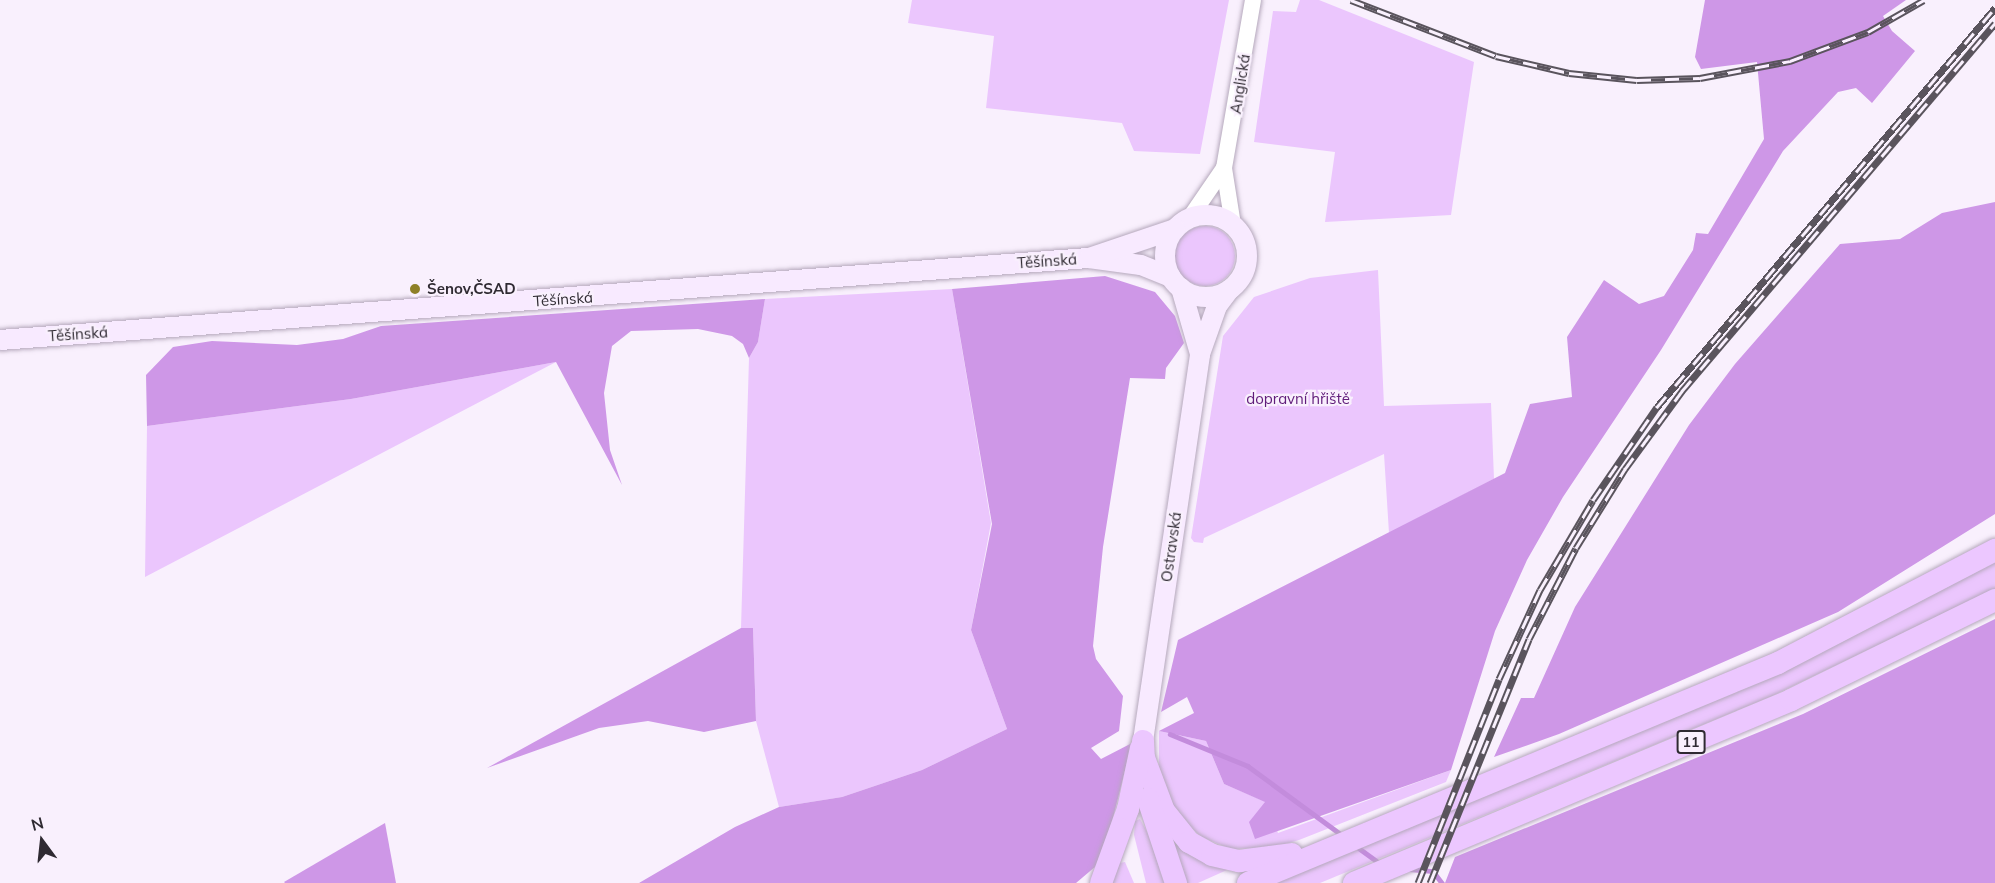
<!DOCTYPE html>
<html>
<head>
<meta charset="utf-8">
<style>
  body { margin:0 }
  #map { position:relative; width:1995px; height:883px; overflow:hidden; background:#f9f0fd; font-family:Mulish,sans-serif }
  div>[style] { position:absolute }
  [style*='--x'] { left:calc(var(--x)*1px); top:calc(var(--y)*1px); width:calc(var(--w)*1px); rotate:calc(var(--a)*1deg) }
  .green>* { inset:0; background:#ebc6fd }
  .round { border-radius:50% }
  .forest>* { inset:0; background:#ce97e7 }
  .stream>* { height:4.5px; margin:-2.25px; padding:0 2.25px; transform-origin:2.25px; border-radius:2.25px; background:#c38cdc }
  .roads { filter:drop-shadow(0 0 2px #b5a8bc) drop-shadow(0 0 2px #b5a8bc) }
  .tertiary>* { height:16px; margin:-8px; padding:0 8px; transform-origin:8px; border-radius:8px; background:#fff }
  .secondary>* { height:20px; margin:-10px; padding:0 10px; transform-origin:10px; border-radius:10px; background:#f8eaff }
  .secondary>.ring { margin:-10px; padding:0; box-sizing:content-box; background:none; border:20px solid #f8eaff; border-radius:50% }
  .trunk>* { height:22px; margin:-11px; padding:0 11px; transform-origin:11px; border-radius:11px; background:#ecc7ff }
  .rail>* { height:7px; margin-top:-3.5px; transform-origin:0; background:repeating-linear-gradient(90deg,#f9f0fd 0 14px,#5a545d 0 28px); box-sizing:border-box; border-block:2px solid #5a545d }
  .dots>* { width:16px; height:16px; translate:-50% -50%; box-sizing:border-box; border:3px solid #f9f0fd; border-radius:50% }
  span { translate:-50% -50%; white-space:nowrap; text-align:center; line-height:1.15; -webkit-text-stroke:4.5px #f9f0fd; paint-order:stroke }
  .shield-label span { padding:2px 4px; background:#f9f0fd; border:2px solid; border-radius:4px; -webkit-text-stroke-width:0 }
  .shield-label { font-size:14px; color:#2f2a32; font-weight:700 }
  .street-label { font-size:15px; color:#2f2a32 }
  .poi-label { font-size:15px; color:#2f2a32; font-weight:700 }
  .left { translate:0 -50%; text-align:left }
  .park-label { font-size:15px; color:#601c7a }
  .north { position:absolute; left:12px; top:811px; width:60px; height:60px; -webkit-text-stroke:4px #f9f0fd; paint-order:stroke; rotate:345deg; font-size:16px; font-weight:700; line-height:24px; text-align:center; color:#2f2a32 }
  .north::after { content:''; display:block; margin:auto; width:21px; height:27px; background:#2f2a32; clip-path:polygon(50% 0,100% 100%,50% 72%,0 100%) }
</style>
</head>
<body>
<div id="map">
  <div class="green">
    <div style="clip-path:polygon(912px 0,1229px 0,1200px 154px,1134px 151px,1122px 123px,986px 108px,994px 36px,908px 23px)"></div>
    <div style="clip-path:polygon(1300px 0,1319px 0,1474px 62px,1451px 215px,1325px 222px,1335px 152px,1254px 142px,1273px 11px,1296px 12px)"></div>
    <div class="round" style="left:1175px;top:226px;width:60px;height:60px"></div>
    <div style="clip-path:polygon(1378px 270px,1384px 406px,1491px 403px,1494px 479px,1389px 533px,1384px 454px,1204px 538px,1203px 543px,1194px 542px,1191px 538px,1223px 336px,1254px 297px,1310px 278px)"></div>
    <div style="clip-path:polygon(952px 289px,991px 523px,971px 630px,1007px 729px,922px 770px,842px 797px,779px 807px,756px 721px,753px 628px,741px 628px,749px 358px,758px 342px,765px 299px)"></div>
    <div style="clip-path:polygon(556px 362px,145px 577px,147px 426px,351px 399px)"></div>
    <div style="clip-path:polygon(1995px 560px,1995px 589px,1772px 696px,1320px 883px,1272px 883px,1784px 670px)"></div>
    <div style="clip-path:polygon(1159px 731px,1206px 741px,1224px 784px,1266px 802px,1278px 833px,1451px 770px,1446px 782px,1299px 840px,1274px 847px,1231px 849px,1202px 837px,1175px 814px,1159px 767px)"></div>
    <div style="clip-path:polygon(1140px 819px,1153px 843px,1169px 883px,1146px 883px,1134px 835px,1135px 821px)"></div>
    <div style="clip-path:polygon(1158px 822px,1223px 866px,1227px 870px,1198px 883px,1185px 883px)"></div>
    <div style="clip-path:polygon(1125px 862px,1134px 883px,1111px 883px,1120px 863px)"></div>
  </div>
  <div class="forest">
    <div style="clip-path:polygon(1705px 0,1906px 0,1883px 16px,1892px 31px,1915px 51px,1872px 103px,1856px 88px,1838px 92px,1783px 151px,1661px 350px,1563px 497px,1527px 560px,1495px 631px,1451px 770px,1255px 839px,1249px 822px,1265px 802px,1224px 784px,1206px 741px,1159px 731px,1194px 713px,1187px 697px,1161px 712px,1178px 640px,1505px 473px,1530px 404px,1572px 397px,1567px 337px,1604px 280px,1639px 304px,1664px 296px,1693px 250px,1696px 233px,1708px 234px,1764px 139px,1757px 62px,1701px 69px,1695px 57px)"></div>
    <div style="clip-path:polygon(1995px 202px,1995px 514px,1838px 612px,1559px 734px,1494px 757px,1521px 698px,1534px 698px,1575px 607px,1689px 425px,1735px 364px,1840px 244px,1900px 239px,1942px 213px)"></div>
    <div style="clip-path:polygon(1105px 276px,1155px 292px,1175px 316px,1184px 343px,1166px 368px,1165px 379px,1130px 378px,1103px 547px,1093px 646px,1096px 659px,1123px 696px,1119px 731px,1091px 748px,1101px 759px,1132px 743px,1102px 861px,1076px 883px,639px 883px,735px 827px,779px 807px,842px 797px,922px 770px,1007px 729px,971px 630px,992px 524px,952px 289px)"></div>
    <div style="clip-path:polygon(765px 299px,758px 342px,749px 358px,743px 344px,732px 336px,698px 329px,631px 331px,612px 346px,604px 393px,610px 450px,622px 485px,556px 362px,351px 399px,147px 426px,146px 375px,173px 347px,212px 341px,297px 345px,343px 339px,381px 326px)"></div>
    <div style="clip-path:polygon(1995px 619px,1995px 883px,1445px 883px,1455px 857px,1803px 714px)"></div>
    <div style="clip-path:polygon(741px 628px,753px 628px,756px 721px,704px 732px,648px 721px,599px 728px,487px 768px)"></div>
    <div style="clip-path:polygon(385px 823px,396px 883px,285px 883px,284px 882px)"></div>
  </div>
  <div class="stream">
    <div style="--x:1170;--y:734;--w:84;--a:22.3"></div>
    <div style="--x:1248;--y:766;--w:117;--a:36.3"></div>
    <div style="--x:1356;--y:846;--w:31;--a:36"></div>
    <div style="--x:1409;--y:869;--w:24;--a:5"></div>
    <div style="--x:1433;--y:871;--w:15;--a:53"></div>
  </div>
  <div class="roads">
    <div class="tertiary">
      <div style="--x:1189;--y:219;--w:62;--a:-55.5"></div>
      <div style="--x:1233;--y:225;--w:58;--a:-99"></div>
      <div style="--x:1224;--y:168;--w:170;--a:-80.2"></div>
    </div>
    <div class="secondary">
      <div class="ring" style="left:1165px;top:215px;width:62px;height:62px"></div>
      <div style="--x:1089;--y:258;--w:52;--a:7.7"></div>
      <div style="--x:1141;--y:265;--w:32;--a:22"></div>
      <div style="--x:1181;--y:288;--w:69;--a:73.9"></div>
      <div style="--x:0;--y:340;--w:1092;--a:-4.31"></div>
      <div style="--x:1089;--y:258;--w:91;--a:-18.6"></div>
      <div style="--x:1143;--y:741;--w:391;--a:-81.6"></div>
      <div style="--x:1200;--y:354;--w:51;--a:-70.5"></div>
      <div style="--x:1217;--y:306;--w:20;--a:-53"></div>
    </div>
    <div class="trunk">
      <div style="--x:1143;--y:741;--w:17;--a:87"></div>
      <div style="--x:1144;--y:758;--w:57;--a:69.3"></div>
      <div style="--x:1164;--y:811;--w:40;--a:51"></div>
      <div style="--x:1189;--y:842;--w:26;--a:29"></div>
      <div style="--x:1212;--y:855;--w:28;--a:13"></div>
      <div style="--x:1239;--y:861;--w:53;--a:-7.5"></div>
      <div style="--x:1148;--y:799;--w:89;--a:71.6"></div>
      <div style="--x:1101;--y:883;--w:79;--a:-70"></div>
      <div style="--x:1128;--y:809;--w:62;--a:-78"></div>
      <div style="--x:1248;--y:883;--w:574;--a:-22.54"></div>
      <div style="--x:1778;--y:663;--w:245;--a:-27.5"></div>
      <div style="--x:1354;--y:883;--w:474;--a:-22.7"></div>
      <div style="--x:1791;--y:700;--w:227;--a:-26.1"></div>
    </div>
  </div>
  <div class="rail">
    <div style="--x:1351;--y:0;--w:155;--a:21.1"></div>
    <div style="--x:1496;--y:56;--w:75;--a:13.1"></div>
    <div style="--x:1569;--y:73;--w:68;--a:5.9"></div>
    <div style="--x:1637;--y:80;--w:63;--a:-1.8"></div>
    <div style="--x:1700;--y:78;--w:92;--a:-10.7"></div>
    <div style="--x:1790;--y:61;--w:83;--a:-20.4"></div>
    <div style="--x:1868;--y:32;--w:64;--a:-29.7"></div>
    <div style="--x:1418;--y:883;--w:219;--a:-68.3"></div>
    <div style="--x:1499;--y:679;--w:98;--a:-65.3"></div>
    <div style="--x:1540;--y:590;--w:104;--a:-59.5"></div>
    <div style="--x:1593;--y:500;--w:113;--a:-55.5"></div>
    <div style="--x:1657;--y:407;--w:523;--a:-49.73"></div>
    <div style="--x:1430;--y:883;--w:263;--a:-67.9"></div>
    <div style="--x:1529;--y:639;--w:102;--a:-62.7"></div>
    <div style="--x:1576;--y:548;--w:93;--a:-58.2"></div>
    <div style="--x:1625;--y:469;--w:97;--a:-53.8"></div>
    <div style="--x:1682;--y:391;--w:483;--a:-49.6"></div>
  </div>
  <div class="dots">
    <div style="left:415px;top:289px;background:#8e8027"></div>
  </div>
  <div class="shield-label">
    <span style="left:1691px;top:742px">11</span>
  </div>
  <div class="street-label">
    <span style="left:1240px;top:84px;rotate:-81deg">Anglická</span>
    <span style="left:1047px;top:261px;rotate:-4deg">Těšínská</span>
    <span style="left:563px;top:299px;rotate:-4deg">Těšínská</span>
    <span style="left:78px;top:334px;rotate:-4deg">Těšínská</span>
    <span style="left:1171px;top:547px;rotate:-82deg">Ostravská</span>
  </div>
  <div class="poi-label">
    <span class="left" style="left:427px;top:289px">Šenov,ČSAD</span>
  </div>
  <div class="park-label">
    <span style="left:1298px;top:399px">dopravní hřiště</span>
  </div>
  <div class="north">N</div>
</div>
</body>
</html>
